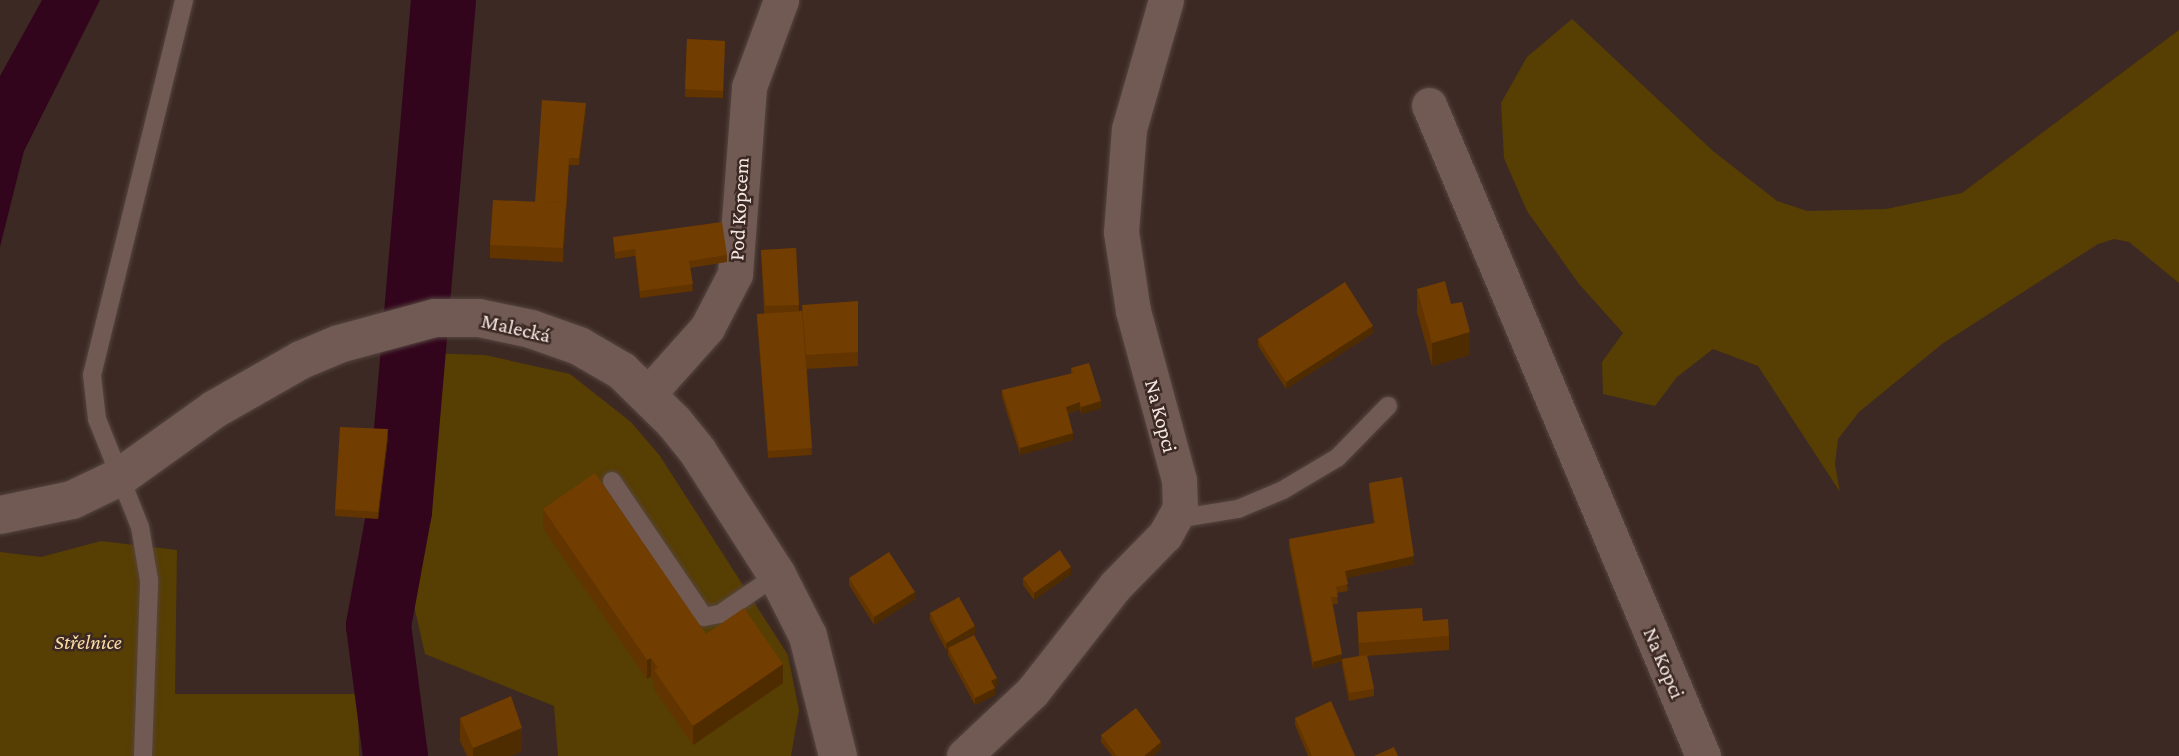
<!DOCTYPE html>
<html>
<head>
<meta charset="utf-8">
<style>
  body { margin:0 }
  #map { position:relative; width:2179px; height:756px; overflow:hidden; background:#3c2923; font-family:"Crimson Pro",serif }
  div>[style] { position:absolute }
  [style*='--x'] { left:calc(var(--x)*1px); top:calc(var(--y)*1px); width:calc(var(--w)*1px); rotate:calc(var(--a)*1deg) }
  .green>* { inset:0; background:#573e02 }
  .water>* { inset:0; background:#33051c }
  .river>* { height:65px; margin:-32.5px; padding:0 32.5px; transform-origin:32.5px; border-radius:32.5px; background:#33051c }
  .roads { filter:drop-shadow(0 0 2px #554540) drop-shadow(0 0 2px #554540) }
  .service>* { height:18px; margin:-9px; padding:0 9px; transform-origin:9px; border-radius:9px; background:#715a54 }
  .minor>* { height:35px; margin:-17.5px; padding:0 17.5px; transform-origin:17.5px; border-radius:17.5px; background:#715a54 }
  .tertiary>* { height:38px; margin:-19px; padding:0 19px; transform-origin:19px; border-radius:19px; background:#715a54 }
  .wall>* { inset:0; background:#613400 }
  .shaded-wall>* { inset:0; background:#4f2b00 }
  .building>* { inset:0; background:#713d00 }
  span { translate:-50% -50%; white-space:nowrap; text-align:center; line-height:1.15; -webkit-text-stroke:5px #3c2923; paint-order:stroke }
  .street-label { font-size:21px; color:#f5e8e4 }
  .park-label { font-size:21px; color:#f9dba6; font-style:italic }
</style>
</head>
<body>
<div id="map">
  <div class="green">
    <div style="clip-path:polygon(1572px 19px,1713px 151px,1777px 201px,1807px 211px,1886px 209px,1962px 193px,2179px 30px,2179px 283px,2129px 242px,2114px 239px,2098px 244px,1942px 344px,1859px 412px,1838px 439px,1835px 464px,1840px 492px,1758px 366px,1713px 349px,1677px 377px,1655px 406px,1603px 394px,1602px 362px,1623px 333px,1579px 284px,1527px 211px,1504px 158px,1501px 103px,1527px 57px)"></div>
    <div style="clip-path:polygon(423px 353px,485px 355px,570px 374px,631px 422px,660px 456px,788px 655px,799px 710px,791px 756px,558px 756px,554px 706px,425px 654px,415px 610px,412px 510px)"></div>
    <div style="clip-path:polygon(101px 541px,177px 550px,175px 694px,358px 694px,359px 756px,0 756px,0 552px,41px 557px)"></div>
  </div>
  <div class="water">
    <div style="clip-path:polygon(42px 0,100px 0,24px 151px,0 247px,0 76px)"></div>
  </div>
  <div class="river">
    <div style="--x:395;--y:756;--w:132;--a:-97.4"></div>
    <div style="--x:378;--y:625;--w:116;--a:-79.6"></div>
    <div style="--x:399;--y:511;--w:513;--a:-85.08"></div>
  </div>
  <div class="roads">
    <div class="service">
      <div style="--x:612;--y:481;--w:164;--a:55.9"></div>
      <div style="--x:704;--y:617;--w:16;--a:-11"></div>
      <div style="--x:720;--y:614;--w:69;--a:-34.4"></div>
      <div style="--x:1176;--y:519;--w:63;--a:-9.2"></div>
      <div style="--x:1238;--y:509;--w:49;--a:-22.9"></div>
      <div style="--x:1283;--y:490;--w:63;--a:-30.7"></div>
      <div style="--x:1337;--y:458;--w:73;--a:-45.6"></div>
      <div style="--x:143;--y:756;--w:176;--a:-88"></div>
      <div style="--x:149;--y:580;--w:54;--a:-99.6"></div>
      <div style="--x:140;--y:527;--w:116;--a:-111.7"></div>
      <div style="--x:97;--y:419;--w:44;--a:-96.5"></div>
      <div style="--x:92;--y:375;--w:386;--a:-76.2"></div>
    </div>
    <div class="minor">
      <div style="--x:1429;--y:105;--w:706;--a:67.17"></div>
      <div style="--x:648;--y:394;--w:89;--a:-48.2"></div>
      <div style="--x:707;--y:328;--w:61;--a:-62.6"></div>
      <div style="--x:735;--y:274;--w:188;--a:-85.7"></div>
      <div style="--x:749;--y:87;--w:93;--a:-69.8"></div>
      <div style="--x:964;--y:756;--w:93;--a:-43.3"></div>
      <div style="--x:1032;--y:692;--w:135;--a:-51.9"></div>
      <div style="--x:1115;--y:586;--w:71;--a:-45.6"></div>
      <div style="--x:1165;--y:535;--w:31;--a:-61"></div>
      <div style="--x:1180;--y:508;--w:28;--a:-92"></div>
      <div style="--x:1179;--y:480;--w:175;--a:-105.2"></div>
      <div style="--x:1133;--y:311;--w:80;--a:-98.6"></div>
      <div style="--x:1121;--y:232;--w:103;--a:-85.6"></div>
      <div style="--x:1129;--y:129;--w:134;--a:-74"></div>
    </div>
    <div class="tertiary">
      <div style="--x:0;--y:515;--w:74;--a:-11.8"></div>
      <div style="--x:72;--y:500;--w:53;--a:-25.6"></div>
      <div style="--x:120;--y:477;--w:117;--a:-35.6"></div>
      <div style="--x:215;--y:409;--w:99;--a:-29.7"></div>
      <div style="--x:301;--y:360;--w:41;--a:-22.8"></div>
      <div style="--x:339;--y:344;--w:99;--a:-15.2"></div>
      <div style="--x:435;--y:318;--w:44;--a:0"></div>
      <div style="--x:479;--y:318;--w:53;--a:11.9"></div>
      <div style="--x:531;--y:329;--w:51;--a:19.5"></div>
      <div style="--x:579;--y:346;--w:50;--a:30.2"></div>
      <div style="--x:622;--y:371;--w:73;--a:44.4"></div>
      <div style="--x:674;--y:422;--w:38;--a:51"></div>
      <div style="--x:698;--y:452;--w:146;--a:57.3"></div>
      <div style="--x:777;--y:575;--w:68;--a:63.1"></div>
      <div style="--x:808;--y:636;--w:124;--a:76"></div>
    </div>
  </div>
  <div class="wall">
    <div style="clip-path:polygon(687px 39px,725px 41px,723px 98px,685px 97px)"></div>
    <div style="clip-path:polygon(586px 110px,579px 165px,569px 165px,563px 262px,490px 258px,490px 245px,535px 202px)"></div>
    <div style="clip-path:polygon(613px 237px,727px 255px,727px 262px,690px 268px,693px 291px,640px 298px,635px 256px,615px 259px)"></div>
    <div style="clip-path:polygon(796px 248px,799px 311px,858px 301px,858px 366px,807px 369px,812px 455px,768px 458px,757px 321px,757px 314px,764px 314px,761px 250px)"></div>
    <div style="clip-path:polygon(1417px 289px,1451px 304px,1470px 355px,1432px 366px,1417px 312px)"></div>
    <div style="clip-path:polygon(1373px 333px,1286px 389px,1258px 346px,1258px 339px)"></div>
    <div style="clip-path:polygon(1071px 368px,1101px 408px,1081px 414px,1080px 409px,1068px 414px,1073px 440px,1020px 455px,1002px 397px,1002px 390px,1071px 374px)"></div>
    <div style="clip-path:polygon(388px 437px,378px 519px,335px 516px,335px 509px)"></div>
    <div style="clip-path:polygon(1369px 483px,1414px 564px,1346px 578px,1348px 591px,1337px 593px,1338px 604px,1333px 604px,1342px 661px,1313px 669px,1289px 547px,1289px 539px,1374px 523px,1369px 490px)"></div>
    <div style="clip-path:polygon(543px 509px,706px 634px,783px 683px,693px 745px,654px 689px,654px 682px,651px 676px,647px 679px,543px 528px)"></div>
    <div style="clip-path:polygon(1071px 574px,1034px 600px,1023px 585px,1023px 578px)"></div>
    <div style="clip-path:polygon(849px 578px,915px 599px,874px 625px,849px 585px)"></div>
    <div style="clip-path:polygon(1357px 612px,1423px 621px,1449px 636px,1449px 650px,1367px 656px,1374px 689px,1374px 696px,1349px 701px,1342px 666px,1342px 659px,1359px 656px)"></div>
    <div style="clip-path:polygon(930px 613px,975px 633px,954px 645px,997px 685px,994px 687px,995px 695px,975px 705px,948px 655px,948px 649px,946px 650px,930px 620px)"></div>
    <div style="clip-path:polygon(460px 718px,522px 751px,511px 756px,467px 756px,460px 741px)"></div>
    <div style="clip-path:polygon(1295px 718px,1355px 756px,1308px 756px,1295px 725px)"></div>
    <div style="clip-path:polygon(1101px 735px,1161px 749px,1153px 756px,1112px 756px,1101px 742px)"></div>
  </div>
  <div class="shaded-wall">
    <div style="clip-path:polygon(586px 103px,586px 110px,579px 165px,579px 158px)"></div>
    <div style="clip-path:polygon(569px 158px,566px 216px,563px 262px,563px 248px)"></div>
    <div style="clip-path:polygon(1373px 326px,1373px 333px,1286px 389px,1286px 382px)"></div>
    <div style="clip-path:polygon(1470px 332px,1470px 355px,1432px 366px,1432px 343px)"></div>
    <div style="clip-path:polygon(1101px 401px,1101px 408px,1081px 414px,1081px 407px)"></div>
    <div style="clip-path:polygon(1080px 402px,1080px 409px,1066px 414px,1066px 407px)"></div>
    <div style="clip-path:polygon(388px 429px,388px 437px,378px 519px,378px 512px)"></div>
    <div style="clip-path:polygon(1073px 433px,1073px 440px,1020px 455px,1020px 448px)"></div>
    <div style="clip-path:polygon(1414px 556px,1414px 564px,1345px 578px,1345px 571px)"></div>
    <div style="clip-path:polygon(1071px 567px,1071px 574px,1034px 600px,1034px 593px)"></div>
    <div style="clip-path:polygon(915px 592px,915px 599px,874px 625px,874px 617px)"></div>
    <div style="clip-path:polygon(975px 626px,975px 633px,946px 650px,946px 643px)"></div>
    <div style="clip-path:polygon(1342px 654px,1342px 661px,1313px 669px,1313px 662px)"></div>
    <div style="clip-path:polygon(651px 658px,651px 676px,647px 679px,647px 660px)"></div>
    <div style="clip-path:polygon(783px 664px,783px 683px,693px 745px,693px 726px)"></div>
    <div style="clip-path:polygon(997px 678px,997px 685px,991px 688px,991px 681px)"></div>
    <div style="clip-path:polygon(995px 688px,995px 695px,975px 705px,975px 698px)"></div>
    <div style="clip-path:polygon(522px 728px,522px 751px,511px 756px,473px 756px,473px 748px)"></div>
    <div style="clip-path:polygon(1161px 742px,1161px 749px,1153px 756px,1144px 756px)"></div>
  </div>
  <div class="building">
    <div style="clip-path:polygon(687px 39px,725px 41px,723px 91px,685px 89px)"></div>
    <div style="clip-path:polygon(542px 100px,586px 103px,579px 158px,569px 158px,566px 209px,566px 203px,535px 202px)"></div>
    <div style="clip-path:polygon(493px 200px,566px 203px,563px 248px,490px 245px)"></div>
    <div style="clip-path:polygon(722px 222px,727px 255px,689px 261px,693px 284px,640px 291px,635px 249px,615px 252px,613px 237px)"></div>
    <div style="clip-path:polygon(796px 248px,799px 305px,765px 306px,761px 250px)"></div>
    <div style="clip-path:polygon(1445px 281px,1451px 304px,1462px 302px,1470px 332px,1432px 343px,1417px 289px)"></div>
    <div style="clip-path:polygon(1345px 282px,1373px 326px,1286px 382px,1258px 339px)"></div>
    <div style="clip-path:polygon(858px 301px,858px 352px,806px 355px,802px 305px)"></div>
    <div style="clip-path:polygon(802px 311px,812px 448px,768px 451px,757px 314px)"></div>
    <div style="clip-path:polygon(1089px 363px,1101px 401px,1081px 407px,1080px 402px,1066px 407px,1073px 433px,1020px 448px,1002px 390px,1073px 373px,1071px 368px)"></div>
    <div style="clip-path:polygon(340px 427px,388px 429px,378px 512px,335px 509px)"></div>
    <div style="clip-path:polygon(595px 473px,706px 634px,744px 608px,783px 664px,693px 726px,654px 670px,658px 668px,651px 658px,647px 660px,543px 509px)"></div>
    <div style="clip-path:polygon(1402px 477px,1414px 556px,1345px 571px,1348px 584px,1336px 587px,1338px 597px,1331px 597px,1342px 654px,1313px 662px,1289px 539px,1375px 523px,1369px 483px)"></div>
    <div style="clip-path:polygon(1060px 550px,1071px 567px,1034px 593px,1023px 578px)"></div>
    <div style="clip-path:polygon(889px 552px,915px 592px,874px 617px,849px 578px)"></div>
    <div style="clip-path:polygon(959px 597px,975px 626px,946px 643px,930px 613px)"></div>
    <div style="clip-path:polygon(1422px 608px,1423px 621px,1448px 619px,1449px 636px,1359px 643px,1357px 612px)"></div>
    <div style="clip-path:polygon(974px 635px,997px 678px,991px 681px,995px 688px,975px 698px,948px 648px)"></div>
    <div style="clip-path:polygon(1367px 655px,1374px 689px,1349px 693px,1342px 659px)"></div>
    <div style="clip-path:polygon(511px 696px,522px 728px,473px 748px,460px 718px)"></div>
    <div style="clip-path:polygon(1331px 701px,1355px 756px,1312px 756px,1295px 718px)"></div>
    <div style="clip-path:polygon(1136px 708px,1161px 742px,1144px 756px,1117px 756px,1101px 735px)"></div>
    <div style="clip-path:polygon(1394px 747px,1398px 756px,1374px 756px)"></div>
  </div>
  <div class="street-label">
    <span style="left:739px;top:209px;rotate:-87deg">Pod Kopcem</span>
    <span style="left:516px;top:328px;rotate:13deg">Malecká</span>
    <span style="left:1161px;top:416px;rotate:75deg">Na Kopci</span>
    <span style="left:1664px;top:663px;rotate:67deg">Na Kopci</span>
  </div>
  <div class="park-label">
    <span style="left:88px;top:642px">Střelnice</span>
  </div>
</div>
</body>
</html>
